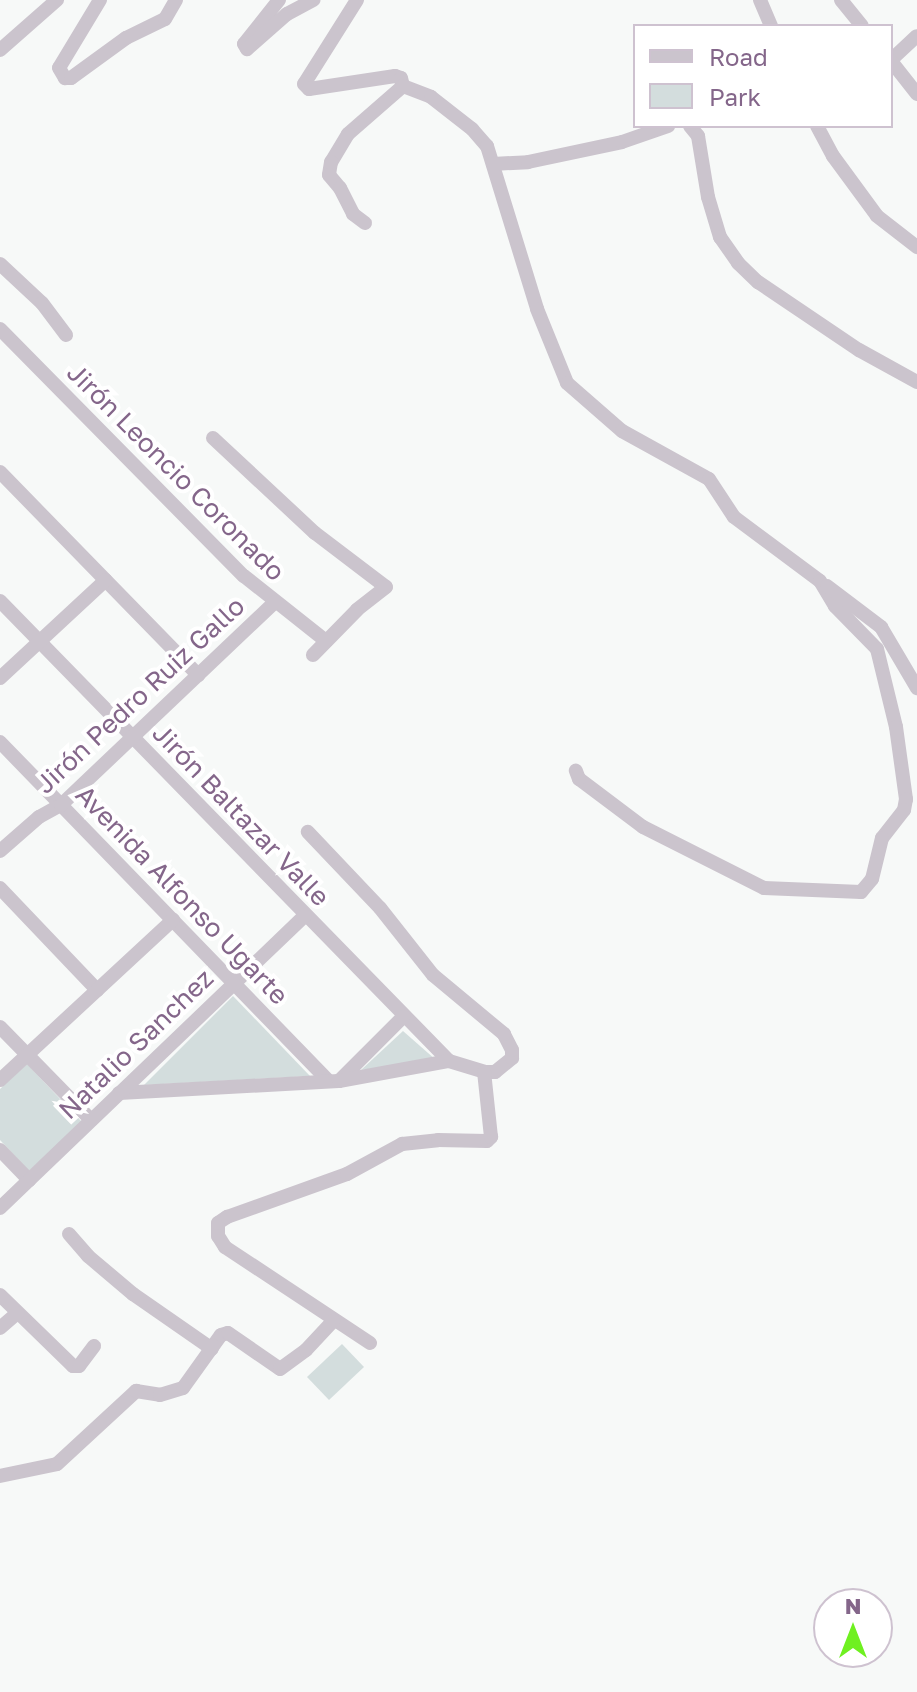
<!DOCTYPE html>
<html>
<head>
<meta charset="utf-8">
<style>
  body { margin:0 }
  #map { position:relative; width:917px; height:1692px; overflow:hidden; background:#f7f9f8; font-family:"Golos Text",sans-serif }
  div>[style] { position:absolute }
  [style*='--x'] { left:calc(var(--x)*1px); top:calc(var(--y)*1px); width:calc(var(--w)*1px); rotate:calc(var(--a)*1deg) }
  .green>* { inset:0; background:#d3dddd }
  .minor>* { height:14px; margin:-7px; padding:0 7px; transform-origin:7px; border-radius:7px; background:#cbc4cd }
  span { translate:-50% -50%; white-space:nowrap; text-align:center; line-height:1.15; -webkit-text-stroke:8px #fff; paint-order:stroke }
  .street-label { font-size:26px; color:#84668a }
  .legend { position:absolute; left:633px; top:24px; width:260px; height:104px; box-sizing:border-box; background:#fff; border:2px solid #cec2d0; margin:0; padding:10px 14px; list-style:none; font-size:24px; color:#84668a }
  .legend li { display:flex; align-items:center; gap:16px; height:40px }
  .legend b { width:40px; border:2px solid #cec2d0 }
  .north { position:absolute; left:813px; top:1588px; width:80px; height:80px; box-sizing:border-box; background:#fff; border:2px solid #cec2d0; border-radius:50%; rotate:0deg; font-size:22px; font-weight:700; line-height:32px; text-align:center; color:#84668a }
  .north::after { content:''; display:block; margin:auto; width:28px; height:36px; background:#6ff020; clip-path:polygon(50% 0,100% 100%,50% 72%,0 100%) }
</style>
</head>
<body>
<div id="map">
  <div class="green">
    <div style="clip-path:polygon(233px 996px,310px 1076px,144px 1085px)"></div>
    <div style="clip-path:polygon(403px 1031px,436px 1060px,361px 1070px)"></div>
    <div style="clip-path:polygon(27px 1064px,82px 1122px,29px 1171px,0 1140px,0 1089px)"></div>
    <div style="clip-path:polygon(342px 1344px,364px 1367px,329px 1400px,307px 1377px)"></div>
  </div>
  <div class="minor">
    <div style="--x:100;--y:0;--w:79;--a:121.1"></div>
    <div style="--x:59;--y:68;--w:12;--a:59"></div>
    <div style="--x:65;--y:78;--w:6;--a:0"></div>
    <div style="--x:71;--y:78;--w:68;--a:-36"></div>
    <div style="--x:126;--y:38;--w:43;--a:-26"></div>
    <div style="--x:165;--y:19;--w:22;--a:-60"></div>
    <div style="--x:279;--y:0;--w:56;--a:128.5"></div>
    <div style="--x:244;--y:44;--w:6;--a:59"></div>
    <div style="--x:247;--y:49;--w:53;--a:-41.2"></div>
    <div style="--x:287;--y:14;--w:30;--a:-28"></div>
    <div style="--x:357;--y:0;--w:99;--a:122.2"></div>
    <div style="--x:304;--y:84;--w:7;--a:45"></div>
    <div style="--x:309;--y:89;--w:87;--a:-8.6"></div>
    <div style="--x:395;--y:76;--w:6;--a:18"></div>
    <div style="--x:401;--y:78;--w:8;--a:76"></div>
    <div style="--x:403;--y:86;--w:73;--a:138.9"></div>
    <div style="--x:348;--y:134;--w:33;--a:121"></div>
    <div style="--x:331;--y:162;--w:13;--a:99"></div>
    <div style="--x:329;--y:175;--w:17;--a:50"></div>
    <div style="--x:340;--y:188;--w:29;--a:63"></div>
    <div style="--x:353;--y:214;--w:15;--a:37"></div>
    <div style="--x:760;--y:0;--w:28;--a:67"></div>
    <div style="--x:841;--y:0;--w:33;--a:51"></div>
    <div style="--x:0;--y:50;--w:76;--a:-41.3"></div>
    <div style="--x:891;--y:60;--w:35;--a:-43"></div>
    <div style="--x:891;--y:61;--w:42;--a:51.8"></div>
    <div style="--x:403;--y:86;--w:30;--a:21"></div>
    <div style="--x:431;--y:97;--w:52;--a:38"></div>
    <div style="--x:472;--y:129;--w:23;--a:49"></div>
    <div style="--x:487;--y:146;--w:170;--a:72.9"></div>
    <div style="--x:537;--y:309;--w:80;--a:67.9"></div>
    <div style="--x:567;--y:383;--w:73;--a:41.1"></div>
    <div style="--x:622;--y:431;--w:99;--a:28.9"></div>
    <div style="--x:709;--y:479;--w:45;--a:56.7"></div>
    <div style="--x:734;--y:517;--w:107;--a:36.7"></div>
    <div style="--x:820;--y:581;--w:29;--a:59"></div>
    <div style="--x:835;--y:606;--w:60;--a:45.7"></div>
    <div style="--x:877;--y:649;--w:80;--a:76.3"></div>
    <div style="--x:896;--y:727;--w:73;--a:82.1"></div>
    <div style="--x:906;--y:799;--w:11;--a:100"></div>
    <div style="--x:904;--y:810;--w:36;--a:128"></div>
    <div style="--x:882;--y:838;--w:42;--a:103.7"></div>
    <div style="--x:872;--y:879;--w:17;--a:130"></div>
    <div style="--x:861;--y:892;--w:97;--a:-177.6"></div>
    <div style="--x:764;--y:888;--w:136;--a:-153.2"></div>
    <div style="--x:643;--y:827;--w:80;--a:-143.1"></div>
    <div style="--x:579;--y:779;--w:9;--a:-111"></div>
    <div style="--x:690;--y:126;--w:13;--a:51"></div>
    <div style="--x:698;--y:136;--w:62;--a:80.7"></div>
    <div style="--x:708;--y:197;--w:42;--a:73.3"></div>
    <div style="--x:720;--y:237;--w:32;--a:55"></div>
    <div style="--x:738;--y:263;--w:28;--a:44"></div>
    <div style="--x:758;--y:282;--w:122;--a:34"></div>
    <div style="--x:859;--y:350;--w:66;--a:28.9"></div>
    <div style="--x:817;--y:126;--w:34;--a:62"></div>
    <div style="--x:833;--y:156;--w:74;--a:53.7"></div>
    <div style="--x:877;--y:216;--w:51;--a:37.8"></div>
    <div style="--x:493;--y:164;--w:35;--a:-3"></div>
    <div style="--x:528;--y:162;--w:96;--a:-12"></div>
    <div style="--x:622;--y:142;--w:49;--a:-19.2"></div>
    <div style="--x:0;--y:264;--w:57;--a:42.9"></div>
    <div style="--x:42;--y:303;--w:40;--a:53"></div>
    <div style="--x:0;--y:329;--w:347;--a:45.4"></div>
    <div style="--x:244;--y:576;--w:105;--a:38.4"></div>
    <div style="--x:213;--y:438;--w:139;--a:43"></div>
    <div style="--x:315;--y:533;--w:89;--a:37.3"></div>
    <div style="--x:386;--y:587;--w:37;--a:142"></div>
    <div style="--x:357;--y:610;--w:63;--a:134.4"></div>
    <div style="--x:0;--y:472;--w:284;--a:45.7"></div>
    <div style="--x:827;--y:586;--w:68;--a:37.2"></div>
    <div style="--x:881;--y:627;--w:71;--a:59.5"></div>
    <div style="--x:0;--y:601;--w:643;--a:45.69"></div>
    <div style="--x:0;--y:678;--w:144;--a:-42.8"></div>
    <div style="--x:0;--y:742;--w:472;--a:45.9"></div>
    <div style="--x:0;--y:851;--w:52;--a:-41.1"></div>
    <div style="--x:39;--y:817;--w:25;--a:-29"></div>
    <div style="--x:61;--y:805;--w:294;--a:-43.5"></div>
    <div style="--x:0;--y:888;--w:141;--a:46.4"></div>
    <div style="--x:0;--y:1027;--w:130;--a:45.6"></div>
    <div style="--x:0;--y:1080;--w:236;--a:-42.8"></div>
    <div style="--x:339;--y:1081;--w:91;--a:-45"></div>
    <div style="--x:119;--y:1093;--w:220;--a:-3.1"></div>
    <div style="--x:339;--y:1081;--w:112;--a:-10.3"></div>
    <div style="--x:449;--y:1061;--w:37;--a:17"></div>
    <div style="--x:484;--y:1072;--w:11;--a:0"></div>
    <div style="--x:495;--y:1072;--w:22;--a:-39"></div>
    <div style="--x:512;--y:1058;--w:8;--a:-90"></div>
    <div style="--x:512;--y:1050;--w:18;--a:-117"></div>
    <div style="--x:504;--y:1034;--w:92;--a:-140.3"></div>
    <div style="--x:433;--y:975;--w:85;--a:-128.3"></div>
    <div style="--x:380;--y:908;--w:105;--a:-133.5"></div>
    <div style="--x:0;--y:1150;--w:42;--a:46"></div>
    <div style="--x:0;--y:1208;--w:422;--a:-43.8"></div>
    <div style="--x:69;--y:1234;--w:29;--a:49"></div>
    <div style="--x:88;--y:1256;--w:59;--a:40.2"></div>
    <div style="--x:133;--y:1294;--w:96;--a:34.8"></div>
    <div style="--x:0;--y:1295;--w:102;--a:44.2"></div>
    <div style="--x:73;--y:1366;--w:6;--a:0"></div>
    <div style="--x:79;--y:1366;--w:25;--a:-53"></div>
    <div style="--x:0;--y:1328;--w:23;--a:-41"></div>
    <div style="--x:370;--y:1343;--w:174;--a:-146.5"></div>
    <div style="--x:225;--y:1247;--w:13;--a:-122"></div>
    <div style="--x:218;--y:1236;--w:13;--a:-90"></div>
    <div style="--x:218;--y:1223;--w:11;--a:-34"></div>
    <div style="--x:227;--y:1217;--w:127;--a:-19.7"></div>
    <div style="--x:347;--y:1174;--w:63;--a:-28.6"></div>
    <div style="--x:402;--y:1144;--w:36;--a:-6"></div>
    <div style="--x:438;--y:1140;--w:49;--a:1.2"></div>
    <div style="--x:487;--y:1141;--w:6;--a:-45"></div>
    <div style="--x:491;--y:1137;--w:65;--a:-96.1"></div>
    <div style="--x:0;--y:1476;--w:58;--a:-11.9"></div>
    <div style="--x:57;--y:1464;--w:108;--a:-42.7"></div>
    <div style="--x:136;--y:1391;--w:24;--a:9"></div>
    <div style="--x:160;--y:1395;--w:24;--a:-17"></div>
    <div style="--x:183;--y:1388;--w:65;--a:-54.4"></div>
    <div style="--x:221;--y:1335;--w:7;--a:-16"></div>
    <div style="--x:228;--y:1333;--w:63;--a:34.7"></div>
    <div style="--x:280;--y:1369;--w:32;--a:-36"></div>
    <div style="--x:306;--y:1350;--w:40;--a:-47"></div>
  </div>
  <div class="street-label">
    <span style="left:176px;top:472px;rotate:45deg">Jirón Leoncio Coronado</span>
    <span style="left:140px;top:695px;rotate:-43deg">Jirón Pedro Ruiz Gallo</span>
    <span style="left:241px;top:815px;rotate:46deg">Jirón Baltazar Valle</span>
    <span style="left:182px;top:895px;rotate:46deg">Avenida Alfonso Ugarte</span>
    <span style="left:136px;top:1044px;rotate:-44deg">Natalio Sanchez</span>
  </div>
  <ul class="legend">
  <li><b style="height:10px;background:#cbc4cd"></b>Road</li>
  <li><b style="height:22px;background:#d3dddd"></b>Park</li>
  </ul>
  <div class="north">N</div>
</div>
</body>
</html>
